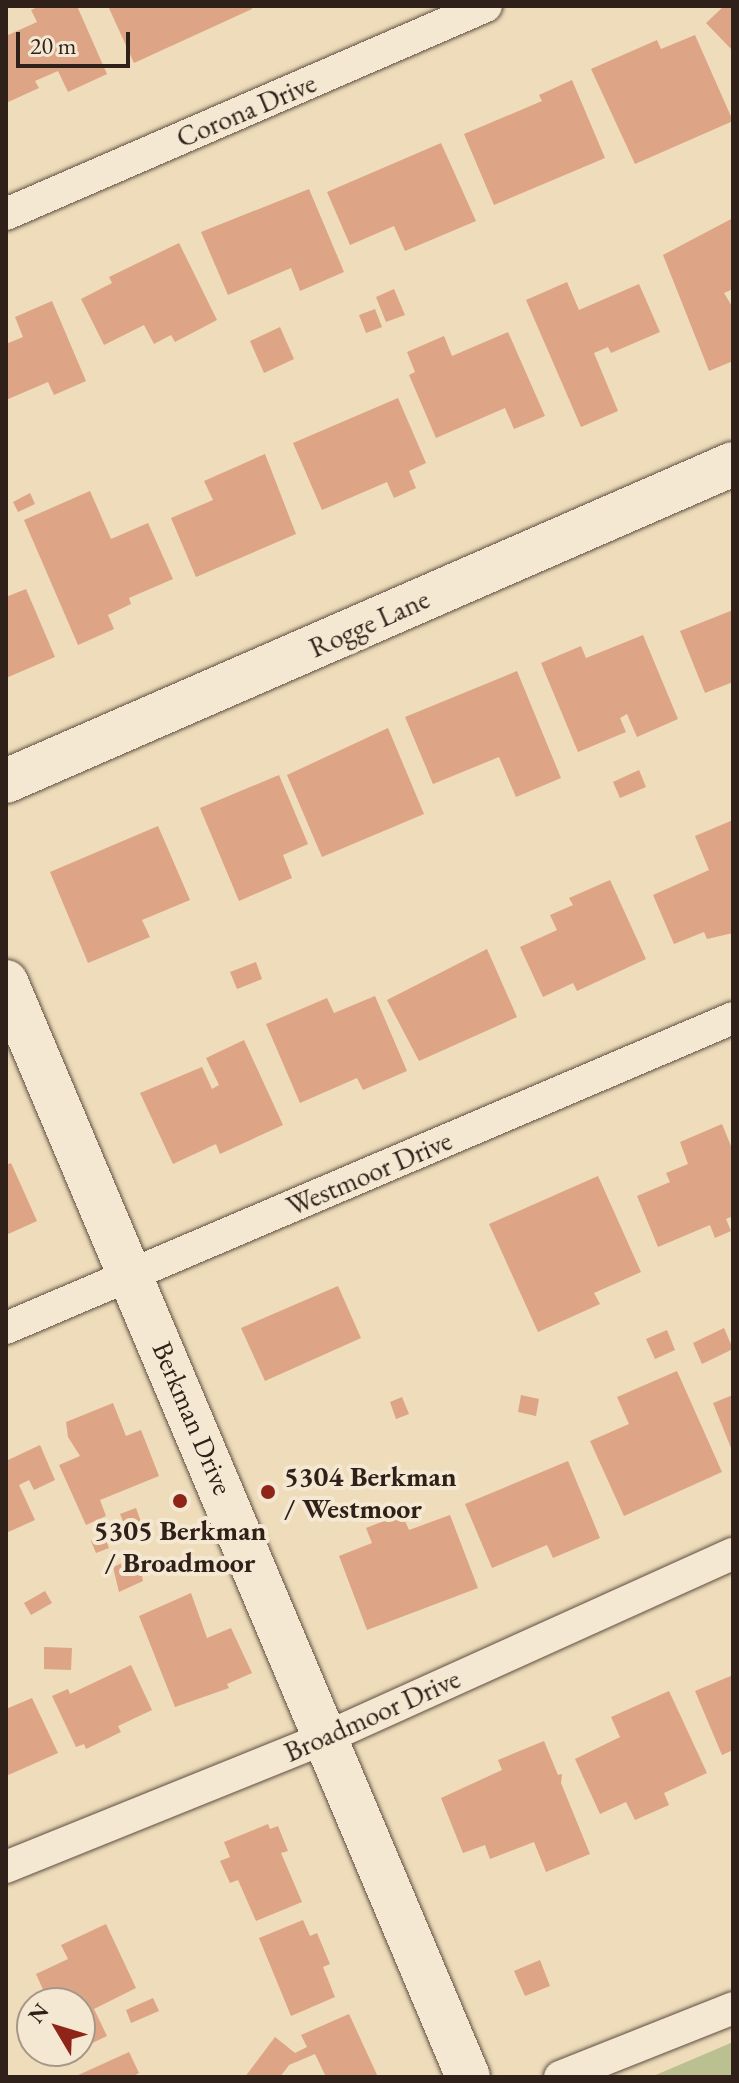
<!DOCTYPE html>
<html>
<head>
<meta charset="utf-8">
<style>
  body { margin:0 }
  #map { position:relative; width:739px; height:2083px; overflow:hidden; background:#eedcba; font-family:"EB Garamond",serif }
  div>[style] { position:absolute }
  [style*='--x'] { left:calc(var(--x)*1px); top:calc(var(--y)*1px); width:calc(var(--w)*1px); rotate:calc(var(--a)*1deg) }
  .green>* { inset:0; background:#bac08f }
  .building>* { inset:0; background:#dda586 }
  .roads { filter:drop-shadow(0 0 2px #5f4f41) drop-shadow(0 0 2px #5f4f41) }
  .street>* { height:32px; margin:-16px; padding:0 16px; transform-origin:16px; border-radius:16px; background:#f4e8d2 }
  .secondary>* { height:44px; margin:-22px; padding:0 22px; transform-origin:22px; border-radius:22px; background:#f4e8d2 }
  .dots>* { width:22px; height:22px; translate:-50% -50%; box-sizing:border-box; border:4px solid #f4e8d2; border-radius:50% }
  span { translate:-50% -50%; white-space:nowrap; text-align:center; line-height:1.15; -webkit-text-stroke:8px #f4e8d2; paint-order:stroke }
  .street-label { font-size:28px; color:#2f2019 }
  .poi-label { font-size:28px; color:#2f2019; font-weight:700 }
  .left { translate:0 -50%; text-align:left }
  .frame { position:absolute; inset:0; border:8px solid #2f2019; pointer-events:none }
  .north { position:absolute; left:16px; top:1987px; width:80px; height:80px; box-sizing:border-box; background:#f4e8d2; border:2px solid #a59888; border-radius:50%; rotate:308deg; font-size:22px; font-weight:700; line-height:32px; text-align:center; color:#2f2019 }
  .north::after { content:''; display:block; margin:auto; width:28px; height:36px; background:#8f2418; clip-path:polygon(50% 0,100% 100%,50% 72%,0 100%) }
  .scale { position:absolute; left:16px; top:32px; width:114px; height:36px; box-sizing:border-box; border:4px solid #2f2019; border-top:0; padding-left:10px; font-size:24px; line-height:28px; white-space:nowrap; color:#2f2019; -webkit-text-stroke:6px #f4e8d2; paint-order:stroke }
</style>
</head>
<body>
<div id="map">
  <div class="green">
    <div style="clip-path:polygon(733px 2042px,733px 2077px,651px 2077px,705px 2054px)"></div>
  </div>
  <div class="building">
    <div style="clip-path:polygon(40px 6px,77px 6px,107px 74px,68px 92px,58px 71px,35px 81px,39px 88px,6px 103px,6px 36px,37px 22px,31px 10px)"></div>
    <div style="clip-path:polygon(108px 6px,251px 6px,252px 9px,134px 63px)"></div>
    <div style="clip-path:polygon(724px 6px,733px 6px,733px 51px,706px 23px)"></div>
    <div style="clip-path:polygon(695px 35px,733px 121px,635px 164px,591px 69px,657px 40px,661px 49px)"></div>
    <div style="clip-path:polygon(572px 80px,605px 158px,494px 205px,464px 134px,542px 101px,539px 95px)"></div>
    <div style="clip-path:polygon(441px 143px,476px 221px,405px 251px,394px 226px,350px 245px,327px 192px)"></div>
    <div style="clip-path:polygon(309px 189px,344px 272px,300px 291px,291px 268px,228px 295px,201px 232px)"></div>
    <div style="clip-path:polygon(733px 218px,733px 289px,724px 293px,733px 308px,733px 361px,709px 371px,663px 255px)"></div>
    <div style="clip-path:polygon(179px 243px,217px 320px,175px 342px,171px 335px,154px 344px,144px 325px,104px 345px,81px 299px,112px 283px,109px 277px)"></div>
    <div style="clip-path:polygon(567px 282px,579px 310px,639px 284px,660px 332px,611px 353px,608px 347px,594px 353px,618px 411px,581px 427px,526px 300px)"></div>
    <div style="clip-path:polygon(394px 289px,405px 315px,386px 322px,376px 297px)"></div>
    <div style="clip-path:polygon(52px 301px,86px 381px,54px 395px,48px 382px,6px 400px,6px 344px,23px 337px,15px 317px)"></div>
    <div style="clip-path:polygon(375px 309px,382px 327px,366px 333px,359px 315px)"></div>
    <div style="clip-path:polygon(280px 327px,294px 359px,264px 373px,250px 341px)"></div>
    <div style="clip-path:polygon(508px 332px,545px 416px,514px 429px,505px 408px,436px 438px,409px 375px,415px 372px,407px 352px,444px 336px,452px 356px)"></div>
    <div style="clip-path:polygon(398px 398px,426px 463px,409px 471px,416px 488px,394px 498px,387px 482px,322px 510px,293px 443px)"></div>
    <div style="clip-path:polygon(265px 454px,296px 534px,196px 577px,171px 518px,213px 500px,204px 481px)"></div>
    <div style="clip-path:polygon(90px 491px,111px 539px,148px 523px,173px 579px,129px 598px,131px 604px,108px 615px,114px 629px,78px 645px,24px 520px)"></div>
    <div style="clip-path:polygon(30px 493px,35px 504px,18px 512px,13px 502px)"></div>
    <div style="clip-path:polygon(26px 589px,55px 657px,6px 678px,6px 597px)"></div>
    <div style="clip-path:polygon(733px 610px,733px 682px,705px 693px,680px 631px)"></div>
    <div style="clip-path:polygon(643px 635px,678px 719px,637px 737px,627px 714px,620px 718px,626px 732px,578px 752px,541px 663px,581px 646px,586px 658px)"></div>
    <div style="clip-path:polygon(517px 671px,561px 778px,516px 797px,499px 757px,433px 784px,405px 717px)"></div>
    <div style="clip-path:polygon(388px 728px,424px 814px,322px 857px,287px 775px)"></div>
    <div style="clip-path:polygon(639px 770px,646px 787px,620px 798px,613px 782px)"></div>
    <div style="clip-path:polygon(279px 775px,308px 844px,283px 855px,292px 878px,239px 901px,200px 808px)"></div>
    <div style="clip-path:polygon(733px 820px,733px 933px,707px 939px,704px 932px,674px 944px,653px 895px,709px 870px,695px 836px)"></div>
    <div style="clip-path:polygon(158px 826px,190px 900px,142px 920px,150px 937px,88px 963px,50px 872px)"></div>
    <div style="clip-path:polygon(610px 880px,646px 959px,577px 991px,573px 983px,543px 997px,520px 947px,557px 930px,550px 915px,573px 905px,569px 898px)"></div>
    <div style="clip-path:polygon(487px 949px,517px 1017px,419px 1061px,387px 1000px)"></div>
    <div style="clip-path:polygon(256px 962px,262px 979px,237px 989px,230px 972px)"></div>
    <div style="clip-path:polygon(375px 996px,407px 1071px,363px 1090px,357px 1078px,300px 1103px,266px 1024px,327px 998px,334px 1013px)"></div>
    <div style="clip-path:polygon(244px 1040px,283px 1125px,220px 1154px,216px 1144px,173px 1164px,140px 1093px,202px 1067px,212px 1089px,219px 1085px,206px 1058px)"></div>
    <div style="clip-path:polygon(722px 1124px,733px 1151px,733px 1216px,726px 1219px,731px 1231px,715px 1238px,710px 1225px,658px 1247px,637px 1196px,670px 1182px,666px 1173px,688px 1164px,680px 1142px)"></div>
    <div style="clip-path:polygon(11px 1163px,37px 1221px,6px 1235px,6px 1165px)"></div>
    <div style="clip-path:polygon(598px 1176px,641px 1272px,594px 1293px,600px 1304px,538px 1332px,489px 1224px)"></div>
    <div style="clip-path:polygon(338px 1286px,361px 1338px,265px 1381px,241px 1328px)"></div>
    <div style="clip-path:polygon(724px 1328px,733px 1349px,702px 1364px,693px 1343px)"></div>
    <div style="clip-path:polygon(667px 1330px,675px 1350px,655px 1359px,646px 1339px)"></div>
    <div style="clip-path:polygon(677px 1371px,722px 1472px,624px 1516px,590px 1441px,629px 1424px,617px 1397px)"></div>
    <div style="clip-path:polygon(521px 1395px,539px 1399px,536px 1416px,518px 1412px)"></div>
    <div style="clip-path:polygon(733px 1395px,733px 1453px,713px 1403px)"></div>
    <div style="clip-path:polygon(402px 1397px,409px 1414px,396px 1419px,390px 1402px)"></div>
    <div style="clip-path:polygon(113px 1403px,126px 1436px,141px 1430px,159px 1476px,100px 1500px,106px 1516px,86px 1525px,59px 1465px,80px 1456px,68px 1437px,66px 1422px)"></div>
    <div style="clip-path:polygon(40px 1445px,55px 1480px,34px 1490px,29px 1480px,19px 1485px,35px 1520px,6px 1533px,6px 1461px)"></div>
    <div style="clip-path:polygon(568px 1461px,600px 1538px,553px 1558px,547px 1545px,492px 1568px,465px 1504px)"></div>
    <div style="clip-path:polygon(136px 1508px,141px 1522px,126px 1528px,120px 1514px)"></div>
    <div style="clip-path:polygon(402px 1514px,409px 1530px,450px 1515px,478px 1588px,367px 1630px,339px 1556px,372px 1543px,366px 1528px)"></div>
    <div style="clip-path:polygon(104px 1535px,109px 1548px,96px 1553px,91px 1541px)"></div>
    <div style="clip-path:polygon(138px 1556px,143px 1581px,119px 1592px,113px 1567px)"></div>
    <div style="clip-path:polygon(45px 1591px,52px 1603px,31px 1615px,24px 1603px)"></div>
    <div style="clip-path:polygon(191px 1593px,207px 1638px,231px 1628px,252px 1673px,227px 1684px,229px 1688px,175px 1707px,139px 1616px)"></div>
    <div style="clip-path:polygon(44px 1647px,72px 1648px,71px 1670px,44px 1669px)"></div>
    <div style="clip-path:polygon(131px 1665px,152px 1710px,118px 1726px,121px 1732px,86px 1749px,84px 1744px,76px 1747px,52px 1696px,68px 1689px,70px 1694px)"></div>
    <div style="clip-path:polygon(733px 1675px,733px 1750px,722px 1755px,695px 1691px)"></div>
    <div style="clip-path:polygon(669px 1691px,707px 1773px,664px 1793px,669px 1805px,635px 1820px,626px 1802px,600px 1814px,575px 1759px,620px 1737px,611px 1717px)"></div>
    <div style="clip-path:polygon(32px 1698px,58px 1753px,6px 1776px,6px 1709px)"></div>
    <div style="clip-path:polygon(544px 1741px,558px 1775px,562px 1774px,561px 1783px,590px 1854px,546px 1872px,534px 1842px,490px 1859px,485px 1845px,463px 1853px,441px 1798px,502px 1770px,498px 1760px)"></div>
    <div style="clip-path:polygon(268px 1824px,270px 1829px,278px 1826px,288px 1851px,281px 1853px,302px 1902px,256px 1921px,238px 1880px,230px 1883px,220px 1861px,230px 1857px,224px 1842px)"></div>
    <div style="clip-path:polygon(303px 1920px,310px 1936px,317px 1933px,330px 1964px,323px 1967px,335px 1997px,291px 2016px,259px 1938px)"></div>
    <div style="clip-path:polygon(106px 1924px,136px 1988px,94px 2009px,107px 2036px,80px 2049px,80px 2003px,49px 2003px,36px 1974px,68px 1959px,61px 1945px)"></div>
    <div style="clip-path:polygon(540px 1960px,550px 1986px,525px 1996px,514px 1971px)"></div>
    <div style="clip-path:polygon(153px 1998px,159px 2011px,131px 2023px,126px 2010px)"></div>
    <div style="clip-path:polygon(349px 2014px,378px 2077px,326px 2077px,315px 2054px,289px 2065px,280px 2077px,245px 2077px,275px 2037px,295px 2053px,307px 2047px,301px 2035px)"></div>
    <div style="clip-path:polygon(129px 2052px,139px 2073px,132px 2077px,74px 2077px)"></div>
  </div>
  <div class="roads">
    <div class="street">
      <div style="--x:6;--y:214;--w:523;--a:-23.43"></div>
      <div style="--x:6;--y:1328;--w:790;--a:-23.09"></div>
      <div style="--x:6;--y:1867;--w:346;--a:-22"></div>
      <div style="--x:327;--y:1737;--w:445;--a:-24.3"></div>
      <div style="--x:560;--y:2077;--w:186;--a:-21.7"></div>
    </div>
    <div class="secondary">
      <div style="--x:6;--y:781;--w:793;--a:-23.56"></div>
      <div style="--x:6;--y:982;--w:1188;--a:67.12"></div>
    </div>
  </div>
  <div class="dots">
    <div style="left:268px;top:1492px;background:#8f2418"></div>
    <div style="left:180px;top:1501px;background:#8f2418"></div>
  </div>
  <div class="street-label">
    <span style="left:246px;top:110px;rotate:-23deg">Corona Drive</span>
    <span style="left:369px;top:623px;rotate:-24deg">Rogge Lane</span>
    <span style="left:369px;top:1173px;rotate:-23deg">Westmoor Drive</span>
    <span style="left:193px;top:1418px;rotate:67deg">Berkman Drive</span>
    <span style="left:372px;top:1715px;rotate:-24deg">Broadmoor Drive</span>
  </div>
  <div class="poi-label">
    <span class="left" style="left:284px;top:1492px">5304 Berkman<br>/ Westmoor</span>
    <span style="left:180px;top:1546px">5305 Berkman<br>/ Broadmoor</span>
  </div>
  <div class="frame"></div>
  <div class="north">N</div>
  <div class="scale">20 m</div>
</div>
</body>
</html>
